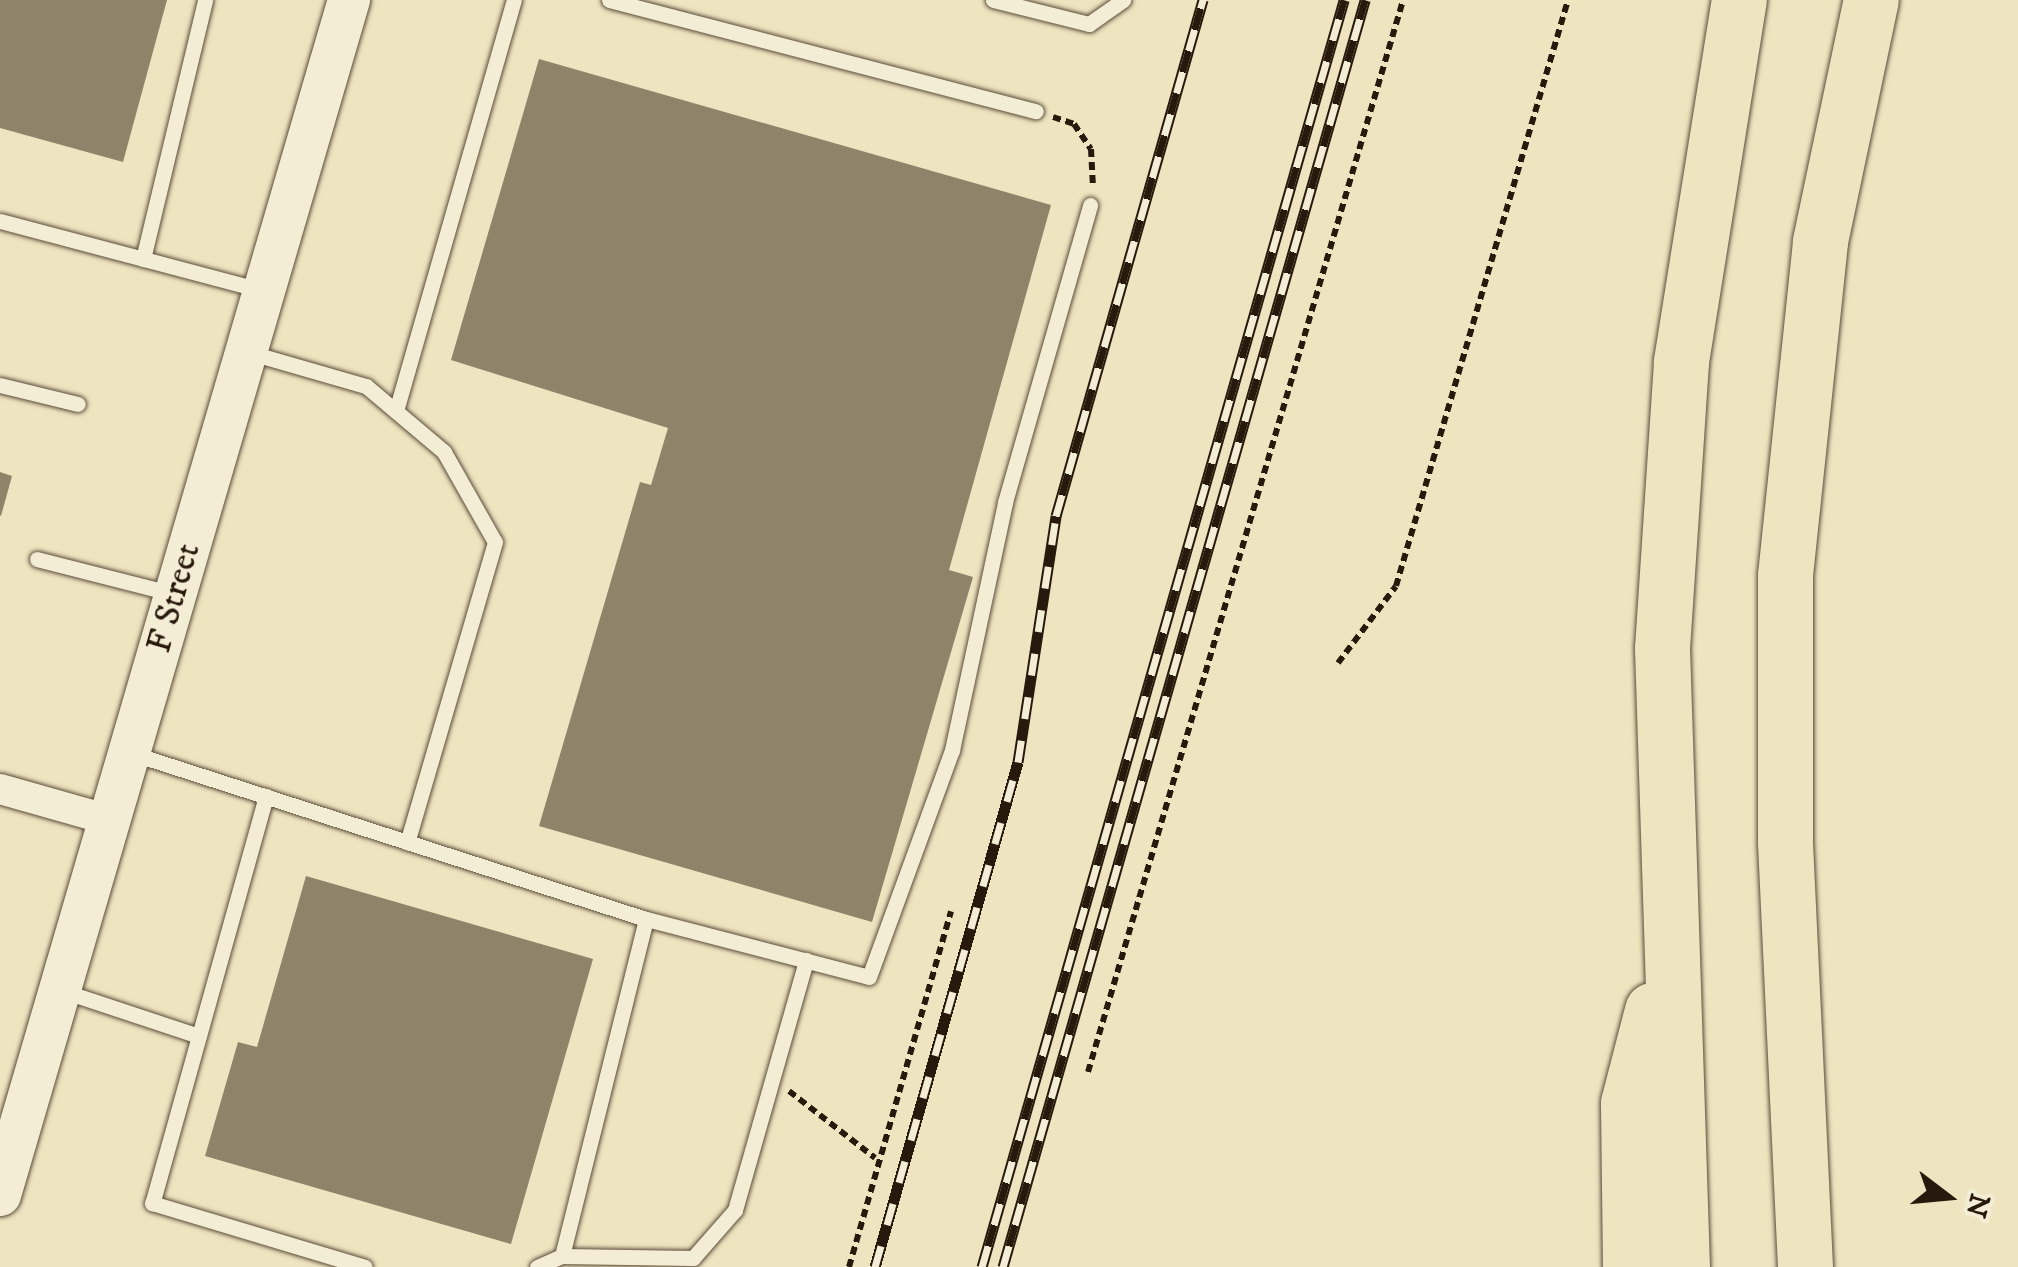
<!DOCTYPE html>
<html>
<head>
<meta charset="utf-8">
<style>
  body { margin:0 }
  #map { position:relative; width:2018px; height:1267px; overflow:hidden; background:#eee4bf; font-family:"IM FELL DW Pica",serif }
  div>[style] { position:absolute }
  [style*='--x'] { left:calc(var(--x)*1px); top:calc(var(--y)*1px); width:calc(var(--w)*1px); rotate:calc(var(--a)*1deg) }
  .building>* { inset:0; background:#8f836a }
  .path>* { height:6px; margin-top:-3px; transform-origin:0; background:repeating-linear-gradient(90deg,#28190d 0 8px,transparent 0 13px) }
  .roads { filter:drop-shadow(0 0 2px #5a4c3a) drop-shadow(0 0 2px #5a4c3a) }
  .lane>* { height:15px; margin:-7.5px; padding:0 7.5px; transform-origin:7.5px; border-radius:7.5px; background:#f4edd5 }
  .street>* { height:30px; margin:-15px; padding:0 15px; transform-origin:15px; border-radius:15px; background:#f4edd5 }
  .secondary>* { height:42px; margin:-21px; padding:0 21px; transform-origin:21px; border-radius:21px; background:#f4edd5 }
  .highway>* { height:55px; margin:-27.5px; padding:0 27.5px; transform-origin:27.5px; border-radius:27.5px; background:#eee4bf }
  .rail>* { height:11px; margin-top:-5.5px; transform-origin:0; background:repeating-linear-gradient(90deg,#f4edd5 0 22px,#28190d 0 44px); box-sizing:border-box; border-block:2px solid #28190d }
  span { translate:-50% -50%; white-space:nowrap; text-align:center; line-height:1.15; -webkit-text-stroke:10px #f4edd5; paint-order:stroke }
  .street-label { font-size:35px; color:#28190d }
  .north { position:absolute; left:1898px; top:1147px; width:100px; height:100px; -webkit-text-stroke:8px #f4edd5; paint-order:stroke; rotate:106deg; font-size:28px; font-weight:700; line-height:40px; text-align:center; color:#28190d }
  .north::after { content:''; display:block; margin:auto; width:35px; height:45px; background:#28190d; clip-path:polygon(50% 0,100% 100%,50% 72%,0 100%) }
</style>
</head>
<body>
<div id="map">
  <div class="building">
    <div style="clip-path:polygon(0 0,167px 0,123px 162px,0 128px)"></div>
    <div style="clip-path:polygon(539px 59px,1051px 205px,949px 570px,973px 577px,872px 922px,539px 826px,640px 482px,651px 485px,668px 428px,451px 360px)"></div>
    <div style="clip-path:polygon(0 472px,12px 476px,1px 516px,0 515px)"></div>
    <div style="clip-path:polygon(306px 876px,593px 959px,511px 1244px,205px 1156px,238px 1042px,257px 1047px)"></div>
  </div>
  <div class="path">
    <div style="--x:1053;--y:117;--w:22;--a:18"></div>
    <div style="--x:1074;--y:124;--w:30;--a:56"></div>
    <div style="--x:1091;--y:149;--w:35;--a:87"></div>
    <div style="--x:1338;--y:663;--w:96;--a:-53"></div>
    <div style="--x:1396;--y:586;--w:611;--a:-73.64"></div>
    <div style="--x:1088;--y:1072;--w:1117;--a:-73.62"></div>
    <div style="--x:789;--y:1091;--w:109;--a:37.9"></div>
    <div style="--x:849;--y:1267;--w:370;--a:-74"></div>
  </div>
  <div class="roads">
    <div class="lane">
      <div style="--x:609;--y:0;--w:441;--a:14.6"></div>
      <div style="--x:993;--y:0;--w:99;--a:14"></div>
      <div style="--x:1089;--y:24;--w:42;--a:-35.2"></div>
      <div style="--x:0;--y:221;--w:270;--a:14.8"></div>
      <div style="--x:143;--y:259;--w:266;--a:-76.5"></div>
      <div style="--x:248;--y:352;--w:123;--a:16.1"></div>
      <div style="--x:366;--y:386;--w:102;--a:40.2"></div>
      <div style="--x:444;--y:452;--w:103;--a:60.5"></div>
      <div style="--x:495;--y:542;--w:313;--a:106.3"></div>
      <div style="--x:0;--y:385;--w:80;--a:13.7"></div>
      <div style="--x:396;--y:411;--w:428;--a:-74"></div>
      <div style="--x:37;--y:559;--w:141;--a:14.3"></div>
      <div style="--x:131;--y:753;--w:541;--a:17.87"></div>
      <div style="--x:646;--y:919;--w:230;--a:14.6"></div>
      <div style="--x:869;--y:977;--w:242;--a:-69.9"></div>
      <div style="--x:952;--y:750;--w:254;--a:-77.9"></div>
      <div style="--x:1005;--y:502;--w:309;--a:-74"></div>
      <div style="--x:266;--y:796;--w:423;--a:105.6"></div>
      <div style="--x:152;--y:1203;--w:222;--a:16.7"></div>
      <div style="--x:63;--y:991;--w:143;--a:18.3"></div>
      <div style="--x:562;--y:1256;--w:131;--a:0.9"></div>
      <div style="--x:693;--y:1258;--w:64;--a:-48.8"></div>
      <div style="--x:735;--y:1210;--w:260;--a:-74.1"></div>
      <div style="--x:537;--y:1267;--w:27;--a:-24"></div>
      <div style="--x:562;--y:1256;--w:347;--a:-76"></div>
    </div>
    <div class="street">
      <div style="--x:0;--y:789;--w:110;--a:15.8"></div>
    </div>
    <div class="secondary">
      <div style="--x:0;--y:1195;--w:1245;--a:-73.72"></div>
    </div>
    <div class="highway">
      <div style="--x:1630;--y:1267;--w:164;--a:-90.7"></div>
      <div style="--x:1628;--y:1103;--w:96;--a:-75.5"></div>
      <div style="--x:1682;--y:1267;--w:619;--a:-91.85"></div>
      <div style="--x:1662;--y:648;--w:288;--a:-86.2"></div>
      <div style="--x:1681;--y:361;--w:366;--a:-80.9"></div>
      <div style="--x:1805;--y:1267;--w:427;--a:-92.7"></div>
      <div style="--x:1785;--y:840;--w:265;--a:-90"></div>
      <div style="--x:1785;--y:575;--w:336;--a:-84"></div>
      <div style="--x:1820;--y:241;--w:246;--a:-78.1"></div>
    </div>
  </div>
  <div class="rail">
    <div style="--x:875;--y:1267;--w:525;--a:-74.19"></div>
    <div style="--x:1018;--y:762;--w:249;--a:-81.2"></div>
    <div style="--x:1056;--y:516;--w:537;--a:-74.1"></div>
    <div style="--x:982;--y:1267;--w:1318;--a:-74.05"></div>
    <div style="--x:1003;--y:1267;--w:1318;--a:-74.05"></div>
  </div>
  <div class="street-label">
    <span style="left:174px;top:598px;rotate:-74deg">F Street</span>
  </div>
  <div class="north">N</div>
</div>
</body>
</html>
